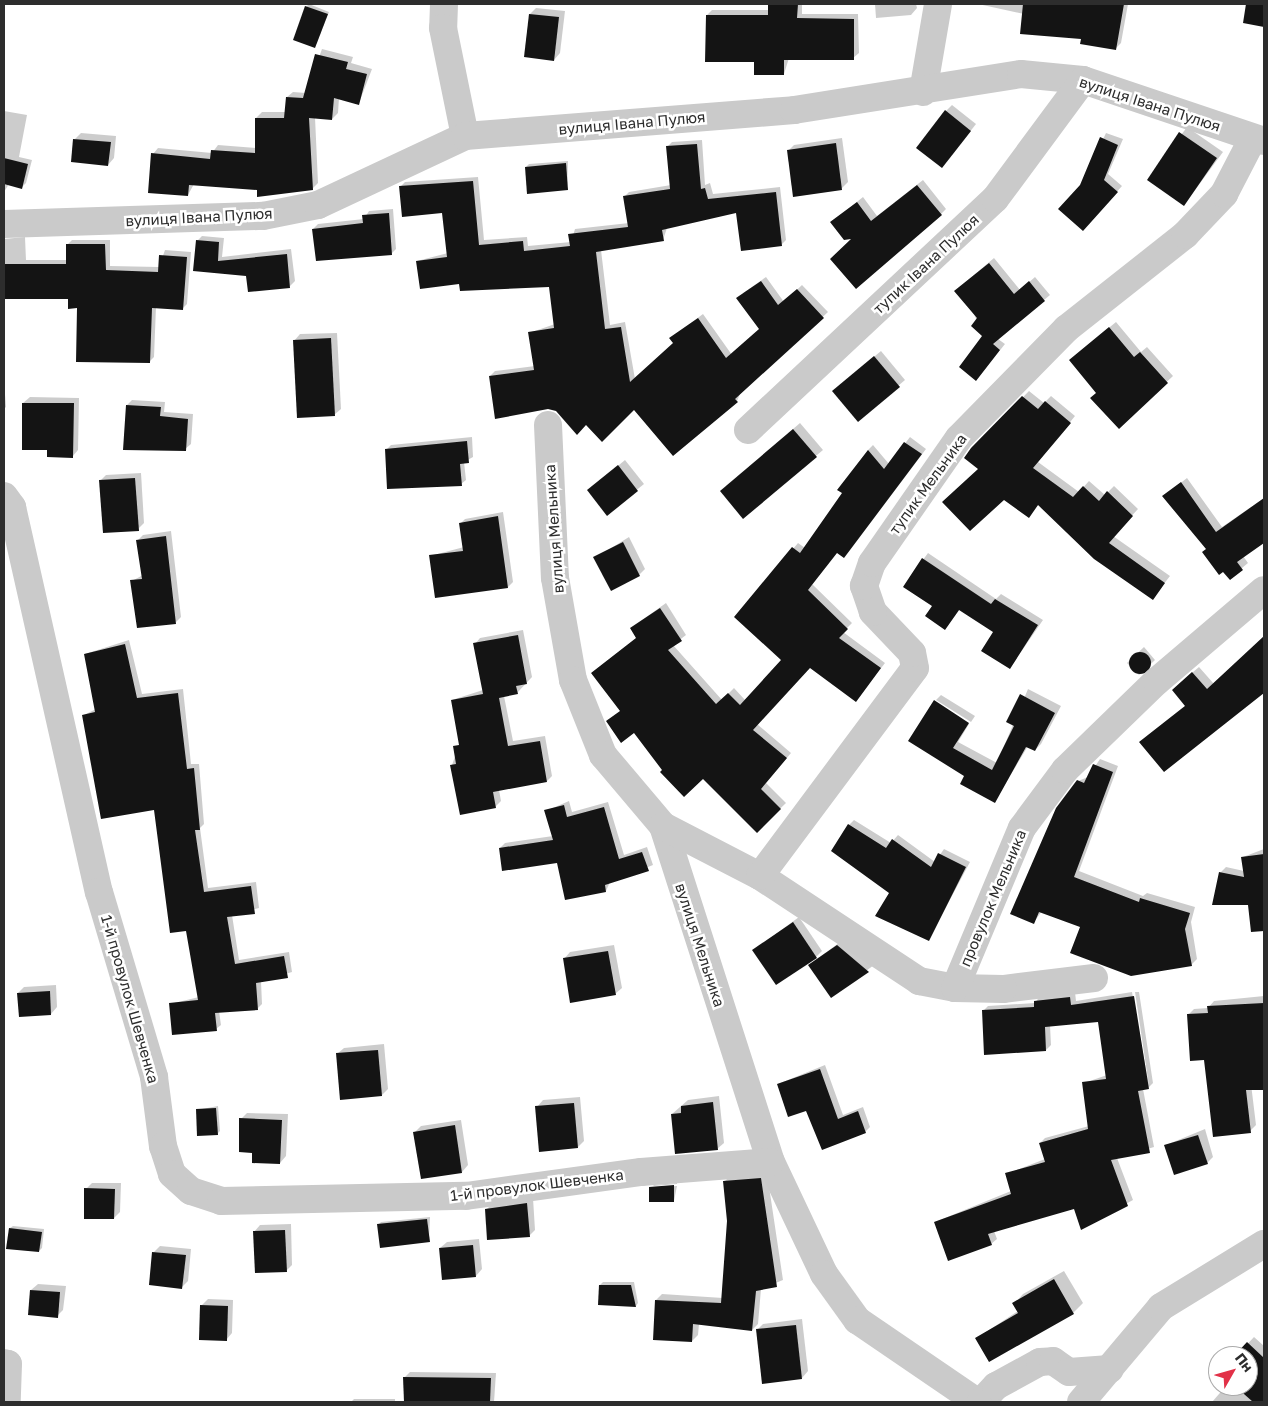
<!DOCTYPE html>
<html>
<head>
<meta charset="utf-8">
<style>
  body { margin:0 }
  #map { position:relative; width:1268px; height:1406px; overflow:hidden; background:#fff; font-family:"Golos Text",sans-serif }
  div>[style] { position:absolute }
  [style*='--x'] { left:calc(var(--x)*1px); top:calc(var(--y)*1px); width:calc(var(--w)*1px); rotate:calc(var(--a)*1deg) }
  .shadow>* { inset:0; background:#0003 }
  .building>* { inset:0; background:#141414 }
  .round { border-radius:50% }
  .minor>* { height:28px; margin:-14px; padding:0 14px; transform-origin:14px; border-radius:14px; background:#cacaca }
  span { translate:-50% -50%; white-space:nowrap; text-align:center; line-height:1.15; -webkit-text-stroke:5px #fff; paint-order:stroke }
  .street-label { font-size:15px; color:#2d2d2d }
  .frame { position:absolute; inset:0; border:5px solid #2d2d2d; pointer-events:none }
  .north { position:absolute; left:1208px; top:1346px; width:50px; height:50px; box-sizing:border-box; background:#fff; border:1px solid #ababab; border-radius:50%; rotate:52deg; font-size:14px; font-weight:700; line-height:20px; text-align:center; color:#2d2d2d }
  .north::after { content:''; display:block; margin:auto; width:18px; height:22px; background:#e23148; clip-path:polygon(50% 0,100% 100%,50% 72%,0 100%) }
</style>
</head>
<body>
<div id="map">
  <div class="shadow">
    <div style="clip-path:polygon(309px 4px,329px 12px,315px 47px,306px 7px)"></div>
    <div style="clip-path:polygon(769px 4px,802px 4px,802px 14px,858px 14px,859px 53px,853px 58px,789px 58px,784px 74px,707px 15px,712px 10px,769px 10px)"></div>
    <div style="clip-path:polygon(875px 4px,916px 4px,917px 8px,911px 15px,876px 18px)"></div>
    <div style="clip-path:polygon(978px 4px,1128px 4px,1121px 43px,1116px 48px,1024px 14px)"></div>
    <div style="clip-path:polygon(536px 8px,565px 11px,560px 53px,554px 60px,530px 14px)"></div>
    <div style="clip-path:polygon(322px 49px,353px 57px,351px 63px,372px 69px,359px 103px,339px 98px,338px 113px,332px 119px,315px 117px,318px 183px,312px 189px,194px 184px,188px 195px,153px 154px,158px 148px,212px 153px,218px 145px,256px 148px,256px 118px,262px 112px,286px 112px,287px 97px,293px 92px,306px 93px)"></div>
    <div style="clip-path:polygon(952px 105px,976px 124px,948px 160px,946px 111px)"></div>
    <div style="clip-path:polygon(4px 111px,27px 115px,19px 157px,32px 160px,26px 183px,22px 187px,9px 184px,4px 192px)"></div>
    <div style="clip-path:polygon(1187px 127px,1223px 152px,1184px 205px,1148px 180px)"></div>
    <div style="clip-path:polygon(81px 133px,116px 136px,114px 158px,108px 165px,75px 139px)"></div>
    <div style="clip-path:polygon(1106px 133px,1123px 139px,1108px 174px,1122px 186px,1088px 224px,1081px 186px)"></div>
    <div style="clip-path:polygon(842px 138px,848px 182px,842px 188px,794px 195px,788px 151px,794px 145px)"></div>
    <div style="clip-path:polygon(702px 140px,705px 185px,710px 183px,713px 194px,780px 187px,786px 240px,781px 245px,737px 211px,667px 228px,663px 240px,601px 250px,610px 325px,625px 322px,635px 379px,674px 343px,676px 334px,703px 314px,732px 355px,760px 329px,743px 293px,766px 277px,784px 302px,802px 285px,828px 312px,740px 394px,737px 401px,634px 409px,586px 424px,490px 376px,495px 371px,535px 366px,529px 333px,555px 324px,550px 286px,460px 282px,417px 261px,448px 253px,443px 211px,400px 187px,405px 182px,478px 177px,484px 240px,527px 237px,528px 246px,571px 242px,575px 229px,629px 223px,624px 197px,629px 192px,671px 185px,667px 147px,672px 142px)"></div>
    <div style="clip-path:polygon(568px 161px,567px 189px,526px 167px,529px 164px)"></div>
    <div style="clip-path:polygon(923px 180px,946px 209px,941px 214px,854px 238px,832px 222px,863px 197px,877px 216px)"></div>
    <div style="clip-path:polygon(393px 209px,396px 249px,391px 254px,313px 229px,318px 224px,364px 219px,369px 211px)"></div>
    <div style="clip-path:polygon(202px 236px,224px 238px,222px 257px,291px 249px,295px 281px,290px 286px,247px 275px,194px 270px,197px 241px)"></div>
    <div style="clip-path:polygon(25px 237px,26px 260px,67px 260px,67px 245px,72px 240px,110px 240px,110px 266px,159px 267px,165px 250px,191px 252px,187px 304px,182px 309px,156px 307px,154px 357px,149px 362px,69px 297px,4px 297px,4px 239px)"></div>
    <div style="clip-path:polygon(994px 258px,1020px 290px,1035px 277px,1050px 295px,998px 339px,1005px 344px,981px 374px,984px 336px,961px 286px)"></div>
    <div style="clip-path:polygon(1116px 322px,1141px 352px,1147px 347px,1173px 376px,1119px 427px,1077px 354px)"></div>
    <div style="clip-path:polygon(337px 333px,341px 409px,334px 415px,294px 341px,300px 334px)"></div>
    <div style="clip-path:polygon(881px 351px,905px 380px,858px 420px,840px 385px)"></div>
    <div style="clip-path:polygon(4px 381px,6px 407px,4px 409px)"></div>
    <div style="clip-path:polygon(1029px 391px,1044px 403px,1051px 396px,1075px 416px,1038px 462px,1079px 492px,1089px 481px,1105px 495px,1114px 486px,1138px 509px,1113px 536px,1170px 576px,1153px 598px,1039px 504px,1029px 516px,979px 469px,972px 449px)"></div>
    <div style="clip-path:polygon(30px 397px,79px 398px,78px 450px,72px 457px,49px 449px,23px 403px)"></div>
    <div style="clip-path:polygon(132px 400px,165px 402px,164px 412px,193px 414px,191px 444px,185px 449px,127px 405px)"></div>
    <div style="clip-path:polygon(800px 423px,823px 450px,743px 517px,728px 485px)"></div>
    <div style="clip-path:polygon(472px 437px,473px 457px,464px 462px,466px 480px,461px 484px,386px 450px,391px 445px)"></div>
    <div style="clip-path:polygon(910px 437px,926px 449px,849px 551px,844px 556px,837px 551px,812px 584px,852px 623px,843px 632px,885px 663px,856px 701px,810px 667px,757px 724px,791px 753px,766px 783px,786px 803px,757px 831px,703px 777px,664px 770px,621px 710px,637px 637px,631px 628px,666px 603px,686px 635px,673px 645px,722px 700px,734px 688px,745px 700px,783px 660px,736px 617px,798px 543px,805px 548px,843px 493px,839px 489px,868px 450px,873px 445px,889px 464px)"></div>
    <div style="clip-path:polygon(625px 460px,644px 484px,607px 514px,589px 490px)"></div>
    <div style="clip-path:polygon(141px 473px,144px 523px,138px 529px,100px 481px,106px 475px)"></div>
    <div style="clip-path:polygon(1187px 478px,1222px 527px,1264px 498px,1264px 541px,1243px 556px,1248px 563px,1230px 578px,1164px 496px)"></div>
    <div style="clip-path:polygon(503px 512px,513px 582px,508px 587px,436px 597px,430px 556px,464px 547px,460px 524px,465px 519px)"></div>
    <div style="clip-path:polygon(171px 531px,181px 617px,176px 622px,132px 581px,143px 575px,137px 541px,143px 535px)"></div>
    <div style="clip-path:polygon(629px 537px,645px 569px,639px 575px,595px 558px)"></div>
    <div style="clip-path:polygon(928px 553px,996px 599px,1001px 594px,1043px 620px,1010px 668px,995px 631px,960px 609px,945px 629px,933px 606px,904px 586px)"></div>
    <div style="clip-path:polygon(523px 630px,532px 677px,517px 693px,504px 696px,513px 741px,545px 736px,552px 776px,547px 781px,499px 790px,501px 801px,495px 807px,452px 765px,460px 742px,452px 700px,483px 690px,475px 644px,480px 638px)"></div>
    <div style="clip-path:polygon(1264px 638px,1264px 691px,1164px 771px,1147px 736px,1186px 705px,1179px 684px,1199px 667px,1214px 684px)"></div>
    <div style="clip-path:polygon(129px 640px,142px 694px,183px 689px,191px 764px,199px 764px,204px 824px,200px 828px,208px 888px,256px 882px,259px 908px,232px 915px,239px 960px,289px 952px,292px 972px,261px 981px,262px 1004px,258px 1008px,219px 1011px,221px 1025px,216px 1029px,170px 1004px,199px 997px,187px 930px,155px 808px,84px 715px,96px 709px,85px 654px)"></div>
    <div style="clip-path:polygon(1144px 647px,1155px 660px,1139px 675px,1127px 663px)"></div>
    <div style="clip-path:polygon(1028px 689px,1061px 706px,1041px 744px,1035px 750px,1028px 746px,995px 801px,966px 776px,909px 741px,934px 702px,969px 724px,958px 742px,997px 763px)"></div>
    <div style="clip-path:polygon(941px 695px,975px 716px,971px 722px,936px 700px)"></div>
    <div style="clip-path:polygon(1100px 759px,1118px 766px,1079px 871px,1143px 896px,1147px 893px,1195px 907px,1191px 922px,1197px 959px,1191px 965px,1042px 911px,1034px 922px,1078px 781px,1088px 777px)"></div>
    <div style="clip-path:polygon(569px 801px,572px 812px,608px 802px,624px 855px,647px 847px,653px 865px,610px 882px,606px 891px,558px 861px,500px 848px,505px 843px,553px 836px,546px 811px)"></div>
    <div style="clip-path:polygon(854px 820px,891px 843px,898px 835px,935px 862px,944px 849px,970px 862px,929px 939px,890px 892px,849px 825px)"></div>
    <div style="clip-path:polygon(1264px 849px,1264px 901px,1214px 904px,1220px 873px,1226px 867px,1244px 871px,1243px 857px)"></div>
    <div style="clip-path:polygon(799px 917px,822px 951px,816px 957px,754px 950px)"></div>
    <div style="clip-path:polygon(843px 940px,874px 965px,831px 997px,809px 965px)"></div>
    <div style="clip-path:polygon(614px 945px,622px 988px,615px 994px,564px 959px,570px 952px)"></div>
    <div style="clip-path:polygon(56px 985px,57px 1007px,51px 1014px,18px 993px,24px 987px)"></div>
    <div style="clip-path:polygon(1075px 992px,1076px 1001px,1132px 992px,1149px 1086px,1135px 992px,1139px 992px,1153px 1083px,1148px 1088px,1143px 1089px,1154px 1147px,1117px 1158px,1133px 1200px,1082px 1228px,1075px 1207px,994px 1231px,997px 1239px,991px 1244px,935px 1222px,1011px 1191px,1006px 1174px,1045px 1159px,1040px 1143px,1045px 1138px,1089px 1126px,1084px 1083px,1107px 1075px,1099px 1021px,1050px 1025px,1051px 1045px,1046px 1050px,983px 1011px,988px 1006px,1035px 1003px,1040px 996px)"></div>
    <div style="clip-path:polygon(1264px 996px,1264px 1049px,1247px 1051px,1256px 1125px,1250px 1131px,1205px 1059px,1188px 1015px,1194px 1009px,1208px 1008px,1214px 1001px)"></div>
    <div style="clip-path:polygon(384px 1044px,388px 1089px,382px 1095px,337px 1054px,344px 1048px)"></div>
    <div style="clip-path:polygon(825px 1065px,843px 1115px,863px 1107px,870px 1127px,865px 1132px,807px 1109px,778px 1084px)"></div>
    <div style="clip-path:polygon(719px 1096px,724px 1143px,717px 1149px,672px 1114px,688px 1100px)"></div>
    <div style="clip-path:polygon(580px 1097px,584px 1141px,578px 1147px,537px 1107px,543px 1100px)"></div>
    <div style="clip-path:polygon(218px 1106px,220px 1131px,217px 1134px,197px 1110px)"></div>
    <div style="clip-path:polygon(247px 1113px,288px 1114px,286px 1156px,280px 1163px,253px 1152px,241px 1119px)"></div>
    <div style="clip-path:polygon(461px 1120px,468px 1165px,462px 1172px,415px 1132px,421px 1126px)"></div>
    <div style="clip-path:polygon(1205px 1129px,1213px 1157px,1207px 1163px,1166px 1145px)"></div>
    <div style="clip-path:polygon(767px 1173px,783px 1280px,761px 1289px,758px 1324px,752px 1330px,699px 1324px,698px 1335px,692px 1341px,656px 1300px,662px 1294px,723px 1298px,728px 1221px,724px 1182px,730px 1176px)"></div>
    <div style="clip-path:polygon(92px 1183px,121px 1183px,120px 1212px,114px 1218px,86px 1189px)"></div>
    <div style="clip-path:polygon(677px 1183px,677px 1184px,653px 1186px,654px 1185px)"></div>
    <div style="clip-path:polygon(677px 1186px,674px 1201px,651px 1188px,652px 1187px)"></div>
    <div style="clip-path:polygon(533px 1198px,535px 1230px,529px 1236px,486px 1210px,493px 1203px)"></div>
    <div style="clip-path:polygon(430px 1217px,429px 1241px,378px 1225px,381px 1222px)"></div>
    <div style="clip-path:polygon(291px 1224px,292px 1265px,286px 1271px,254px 1232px,260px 1225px)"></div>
    <div style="clip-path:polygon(13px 1226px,44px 1229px,42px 1248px,39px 1251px,10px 1228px)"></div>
    <div style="clip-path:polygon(479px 1239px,482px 1269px,476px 1276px,440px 1248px,447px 1242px)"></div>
    <div style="clip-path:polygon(160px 1246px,191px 1249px,188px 1281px,182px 1287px,153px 1253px)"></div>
    <div style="clip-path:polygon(1064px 1271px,1083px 1303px,1073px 1313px,977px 1338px,1018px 1311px,1014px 1304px,1023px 1294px)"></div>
    <div style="clip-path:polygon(603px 1282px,634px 1282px,638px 1303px,636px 1306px,600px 1285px)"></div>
    <div style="clip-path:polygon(38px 1284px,66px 1286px,63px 1310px,57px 1316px,31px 1290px)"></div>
    <div style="clip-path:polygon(208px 1299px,233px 1300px,232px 1333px,226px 1340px,201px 1306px)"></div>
    <div style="clip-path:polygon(802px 1319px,808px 1371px,802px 1378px,757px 1330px,763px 1324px)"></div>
    <div style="clip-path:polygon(1254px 1337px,1264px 1346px,1264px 1402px,1212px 1402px,1226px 1386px,1248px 1386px,1248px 1356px,1236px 1356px)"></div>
    <div style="clip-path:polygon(410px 1372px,496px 1373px,494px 1402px,405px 1402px,405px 1377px)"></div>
    <div style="clip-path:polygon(354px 1399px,395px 1399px,395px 1402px,351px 1402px)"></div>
  </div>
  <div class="building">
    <div style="clip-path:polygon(768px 4px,798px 4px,797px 18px,854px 19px,854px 60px,784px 60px,784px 75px,754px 75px,754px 62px,705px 62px,706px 15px,768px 15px)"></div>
    <div style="clip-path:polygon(1023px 4px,1124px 4px,1116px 50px,1080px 44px,1081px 39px,1020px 34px)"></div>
    <div style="clip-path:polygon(1246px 4px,1264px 4px,1264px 27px,1243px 23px)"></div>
    <div style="clip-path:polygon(305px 6px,328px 14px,315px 48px,293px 40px)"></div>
    <div style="clip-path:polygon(529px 14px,559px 17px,554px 61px,524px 57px)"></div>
    <div style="clip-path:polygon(315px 54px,348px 62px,346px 69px,367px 74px,359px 105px,334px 98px,332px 120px,309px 118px,313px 190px,257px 197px,257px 190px,189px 185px,188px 196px,148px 193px,151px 153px,210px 159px,211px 150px,255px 153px,255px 118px,284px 118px,286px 97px,303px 98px)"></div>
    <div style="clip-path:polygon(945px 110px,971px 131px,942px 168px,916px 148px)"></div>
    <div style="clip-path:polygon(1179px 132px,1217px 158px,1184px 206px,1147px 180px)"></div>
    <div style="clip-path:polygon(1100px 137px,1118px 145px,1104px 180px,1118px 192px,1083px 231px,1058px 209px,1080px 185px)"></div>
    <div style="clip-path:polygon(73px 139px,111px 142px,108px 166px,71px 162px)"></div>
    <div style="clip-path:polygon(836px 143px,842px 190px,793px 197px,787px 150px)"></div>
    <div style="clip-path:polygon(697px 144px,701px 189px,705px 188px,708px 199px,776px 192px,782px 246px,741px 251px,736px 213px,662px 230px,664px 241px,596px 252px,605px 329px,621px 327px,630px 382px,673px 343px,669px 338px,698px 318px,726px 358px,759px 329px,736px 298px,761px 281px,778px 305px,797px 289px,824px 318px,735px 399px,738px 402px,673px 456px,634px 410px,602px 442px,586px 425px,577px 435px,556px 411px,548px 409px,495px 419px,489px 376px,534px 370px,528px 332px,554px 328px,549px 287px,460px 291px,459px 284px,420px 289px,416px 261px,447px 257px,442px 213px,402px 217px,399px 186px,473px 181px,479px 245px,523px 241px,524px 251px,570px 246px,568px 234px,628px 227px,623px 196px,670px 189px,666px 146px)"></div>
    <div style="clip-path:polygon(4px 158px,28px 164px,22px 189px,4px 184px)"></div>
    <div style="clip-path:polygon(566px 163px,568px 190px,527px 194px,525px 167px)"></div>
    <div style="clip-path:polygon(917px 185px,942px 215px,856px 289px,830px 259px,851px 239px,844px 240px,830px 222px,857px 202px,871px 221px)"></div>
    <div style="clip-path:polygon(389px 213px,392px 255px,316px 261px,312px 229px,363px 223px,362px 215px)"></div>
    <div style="clip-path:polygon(196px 240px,219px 242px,218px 261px,287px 254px,290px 288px,248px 292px,246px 276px,193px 271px)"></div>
    <div style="clip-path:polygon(66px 244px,105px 244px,106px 270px,158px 272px,159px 255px,187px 257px,183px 310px,152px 308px,150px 363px,76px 362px,77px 308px,68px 309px,68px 299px,4px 299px,4px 264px,66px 264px)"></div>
    <div style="clip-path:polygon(989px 263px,1014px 294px,1029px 281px,1045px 301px,993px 344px,1000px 350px,976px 381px,959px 367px,982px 336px,971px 326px,977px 318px,954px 291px)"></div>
    <div style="clip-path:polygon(1109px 327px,1134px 357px,1140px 352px,1168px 383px,1119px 429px,1090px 398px,1096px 393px,1069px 360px)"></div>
    <div style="clip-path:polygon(331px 338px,335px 416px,297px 418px,293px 340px)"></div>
    <div style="clip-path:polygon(874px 356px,900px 387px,858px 422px,832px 391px)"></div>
    <div style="clip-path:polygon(1022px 396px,1038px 409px,1045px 401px,1071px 423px,1033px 468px,1073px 497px,1083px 486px,1099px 501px,1107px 491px,1133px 516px,1109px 543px,1165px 583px,1153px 600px,1094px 559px,1038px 505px,1029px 518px,1004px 500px,970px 531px,942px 502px,978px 469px,964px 458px,971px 448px)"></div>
    <div style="clip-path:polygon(22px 403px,74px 403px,73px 458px,47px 457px,47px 450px,22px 450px)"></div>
    <div style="clip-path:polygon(126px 405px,161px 407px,160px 416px,188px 419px,186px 451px,123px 450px)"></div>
    <div style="clip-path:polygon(793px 429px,817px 457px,743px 519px,720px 491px)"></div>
    <div style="clip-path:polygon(467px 441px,469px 463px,460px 464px,462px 486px,387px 489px,385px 449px)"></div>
    <div style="clip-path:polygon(904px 442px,922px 454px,844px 558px,837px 553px,808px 590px,848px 629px,839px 638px,881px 668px,856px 702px,810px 668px,753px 730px,787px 758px,761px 789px,781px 809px,757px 833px,703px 779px,684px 797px,660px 772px,662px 770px,634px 733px,621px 743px,606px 721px,620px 711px,591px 673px,636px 638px,630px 628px,660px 608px,682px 641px,668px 650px,716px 704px,728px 693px,740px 705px,781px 660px,734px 617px,792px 547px,800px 553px,842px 493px,837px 490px,868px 450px,884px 469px)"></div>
    <div style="clip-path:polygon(618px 465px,638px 491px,607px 516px,587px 490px)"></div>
    <div style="clip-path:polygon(135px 478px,139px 531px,103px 533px,99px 480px)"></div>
    <div style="clip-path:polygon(1181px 482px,1216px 532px,1264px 498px,1264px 543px,1237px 562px,1243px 570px,1230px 580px,1223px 572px,1219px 575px,1202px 552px,1206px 549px,1162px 496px)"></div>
    <div style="clip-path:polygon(498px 516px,508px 588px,435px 598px,429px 555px,463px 551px,459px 523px)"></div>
    <div style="clip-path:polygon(166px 536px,176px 624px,137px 628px,130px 580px,142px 579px,136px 540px)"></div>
    <div style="clip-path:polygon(623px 542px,640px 576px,611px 591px,593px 557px)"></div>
    <div style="clip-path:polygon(922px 558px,991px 604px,995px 599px,1038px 625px,1010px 669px,981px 651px,993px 632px,959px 610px,945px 630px,925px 616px,932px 606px,903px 587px)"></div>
    <div style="clip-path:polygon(518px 635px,527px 684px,516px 686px,518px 694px,499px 698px,508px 746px,540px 741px,547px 782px,493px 792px,496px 808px,460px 815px,450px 765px,456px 764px,453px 746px,459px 745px,451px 700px,483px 694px,473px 643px)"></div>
    <div style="clip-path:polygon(1264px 636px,1264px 693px,1164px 772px,1139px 742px,1185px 706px,1172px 690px,1192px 672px,1207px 689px)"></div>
    <div style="clip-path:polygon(125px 644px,137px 698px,178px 693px,187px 769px,194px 768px,200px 830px,195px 830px,204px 892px,251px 886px,255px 914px,227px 917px,235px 964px,284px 956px,288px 978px,256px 983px,258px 1010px,215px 1013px,217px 1031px,172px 1035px,169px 1003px,198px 1000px,186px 931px,170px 933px,154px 810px,101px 819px,82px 715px,95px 712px,84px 654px)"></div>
    <div class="round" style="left:1129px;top:652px;width:22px;height:22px"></div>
    <div style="clip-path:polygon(1020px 694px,1055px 713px,1035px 751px,1026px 747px,995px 803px,960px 784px,964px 776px,908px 741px,934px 700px,969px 723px,953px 748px,992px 770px,1014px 726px,1006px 722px)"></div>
    <div style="clip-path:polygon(1093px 764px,1113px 772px,1074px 877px,1139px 902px,1140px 898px,1190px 913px,1185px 929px,1192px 966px,1131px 976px,1070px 953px,1080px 927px,1039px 912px,1034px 924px,1010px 914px,1056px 808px,1077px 780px,1084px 783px)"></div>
    <div style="clip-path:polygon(564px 805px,567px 817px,604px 807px,619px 859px,642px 852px,649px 871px,605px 885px,606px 892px,565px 900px,557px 863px,502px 871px,499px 848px,553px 840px,544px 810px)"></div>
    <div style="clip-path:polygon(848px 824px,886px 848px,892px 839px,931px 867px,938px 853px,966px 867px,929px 941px,875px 916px,889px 893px,831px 851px)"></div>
    <div style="clip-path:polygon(1264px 854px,1264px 931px,1251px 932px,1248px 905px,1212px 905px,1219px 872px,1244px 877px,1241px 857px)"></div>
    <div style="clip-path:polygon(793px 922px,817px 958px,776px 985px,752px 950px)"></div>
    <div style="clip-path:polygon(837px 945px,869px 972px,831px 998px,808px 965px)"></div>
    <div style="clip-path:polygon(608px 951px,616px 995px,570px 1003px,563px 958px)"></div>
    <div style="clip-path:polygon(50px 991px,51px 1015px,19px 1017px,17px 993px)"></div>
    <div style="clip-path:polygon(1134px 996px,1149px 1089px,1138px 1091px,1150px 1153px,1111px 1160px,1128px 1206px,1081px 1230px,1074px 1209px,988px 1234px,992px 1245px,948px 1261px,934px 1222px,1011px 1194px,1005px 1173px,1045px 1162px,1039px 1143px,1088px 1129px,1082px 1082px,1106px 1079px,1098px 1022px,1045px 1027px,1046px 1051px,984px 1055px,982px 1010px,1034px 1007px,1034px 1001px,1070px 997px,1071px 1005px)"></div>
    <div style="clip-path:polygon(1264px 1003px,1264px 1090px,1246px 1090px,1251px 1133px,1213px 1137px,1204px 1060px,1190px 1061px,1187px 1014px,1208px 1013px,1207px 1006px)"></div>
    <div style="clip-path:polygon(378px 1050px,382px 1096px,340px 1100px,336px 1053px)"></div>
    <div style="clip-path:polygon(820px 1069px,838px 1119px,858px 1111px,866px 1133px,822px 1150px,806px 1111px,788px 1117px,777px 1084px)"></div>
    <div style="clip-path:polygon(713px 1102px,718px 1150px,675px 1154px,671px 1114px,681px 1113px,681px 1106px)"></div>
    <div style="clip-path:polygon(574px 1103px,578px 1148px,539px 1152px,535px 1106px)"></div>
    <div style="clip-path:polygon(216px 1108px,218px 1135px,197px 1136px,196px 1109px)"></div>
    <div style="clip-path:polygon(239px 1118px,282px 1120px,280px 1164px,252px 1163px,252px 1153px,239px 1152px)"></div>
    <div style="clip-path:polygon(455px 1125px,462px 1173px,421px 1179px,413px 1132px)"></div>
    <div style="clip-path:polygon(1198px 1135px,1208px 1164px,1174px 1175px,1164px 1145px)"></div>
    <div style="clip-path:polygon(761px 1178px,777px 1287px,756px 1291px,752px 1331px,693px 1324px,692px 1342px,653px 1340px,655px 1300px,721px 1303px,727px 1221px,723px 1181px)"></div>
    <div style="clip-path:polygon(674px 1185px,674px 1202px,649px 1202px,649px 1187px)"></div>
    <div style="clip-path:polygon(84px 1188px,115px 1189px,114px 1219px,84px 1219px)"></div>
    <div style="clip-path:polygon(527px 1203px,530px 1237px,487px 1240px,485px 1209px)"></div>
    <div style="clip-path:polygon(427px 1219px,430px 1242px,380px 1248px,377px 1224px)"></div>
    <div style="clip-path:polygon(9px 1228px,42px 1232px,39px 1252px,6px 1249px)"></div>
    <div style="clip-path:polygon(285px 1230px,287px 1272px,255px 1273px,253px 1231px)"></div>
    <div style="clip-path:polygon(473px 1245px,476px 1277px,442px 1280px,439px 1248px)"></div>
    <div style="clip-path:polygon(152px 1252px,186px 1255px,182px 1289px,149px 1285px)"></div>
    <div style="clip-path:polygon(1054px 1279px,1074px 1314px,989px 1362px,975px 1338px,1018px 1313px,1012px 1303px)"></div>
    <div style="clip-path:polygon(599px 1285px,631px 1285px,636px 1307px,598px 1305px)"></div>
    <div style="clip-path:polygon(30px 1290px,60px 1292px,58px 1318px,28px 1315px)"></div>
    <div style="clip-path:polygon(200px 1305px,228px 1306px,227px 1341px,199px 1340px)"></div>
    <div style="clip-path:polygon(796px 1325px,802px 1379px,762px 1384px,756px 1329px)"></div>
    <div style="clip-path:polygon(1247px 1342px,1264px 1358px,1264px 1402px,1253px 1402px,1235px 1386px,1248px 1386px,1248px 1356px,1234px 1356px)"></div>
    <div style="clip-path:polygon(403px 1377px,491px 1378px,490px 1402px,404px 1402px)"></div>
  </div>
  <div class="minor">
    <div style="--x:444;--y:4;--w:24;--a:92"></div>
    <div style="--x:443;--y:28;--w:110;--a:78.5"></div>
    <div style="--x:923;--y:92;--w:89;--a:-80.3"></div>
    <div style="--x:4;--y:224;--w:259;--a:-1.8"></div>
    <div style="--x:263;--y:216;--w:56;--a:-11.3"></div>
    <div style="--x:318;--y:205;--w:162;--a:-25.1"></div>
    <div style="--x:465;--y:136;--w:330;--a:-4.5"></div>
    <div style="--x:794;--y:110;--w:230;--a:-9"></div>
    <div style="--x:1021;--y:74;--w:62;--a:5.5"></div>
    <div style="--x:1083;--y:80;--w:191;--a:18.6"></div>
    <div style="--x:548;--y:425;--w:153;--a:87.4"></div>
    <div style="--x:555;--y:578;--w:104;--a:80"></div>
    <div style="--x:573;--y:680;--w:81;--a:68.2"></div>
    <div style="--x:603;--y:755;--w:93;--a:49.8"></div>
    <div style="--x:663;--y:826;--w:353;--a:72.2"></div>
    <div style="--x:771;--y:1162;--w:124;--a:64.7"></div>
    <div style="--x:824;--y:1274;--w:57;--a:54.3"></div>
    <div style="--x:857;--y:1320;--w:145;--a:34.3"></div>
    <div style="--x:748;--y:430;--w:338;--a:-43.1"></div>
    <div style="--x:995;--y:199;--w:148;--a:-53.5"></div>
    <div style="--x:4;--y:496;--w:14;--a:54"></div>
    <div style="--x:12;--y:507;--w:395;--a:77.3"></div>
    <div style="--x:99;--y:892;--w:193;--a:73.4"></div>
    <div style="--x:154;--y:1077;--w:70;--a:82.6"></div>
    <div style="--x:163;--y:1146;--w:29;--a:72"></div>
    <div style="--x:172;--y:1174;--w:25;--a:42"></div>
    <div style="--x:191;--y:1191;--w:32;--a:18"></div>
    <div style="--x:221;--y:1201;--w:245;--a:-1.2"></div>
    <div style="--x:466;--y:1196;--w:177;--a:-7.8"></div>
    <div style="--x:641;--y:1172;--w:130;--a:-4.4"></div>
    <div style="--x:663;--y:826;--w:109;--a:27.3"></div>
    <div style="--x:760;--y:876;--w:191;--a:33.4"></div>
    <div style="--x:919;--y:981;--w:37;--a:11"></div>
    <div style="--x:760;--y:876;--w:259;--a:-53.3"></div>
    <div style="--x:915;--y:668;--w:15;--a:-101"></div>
    <div style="--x:912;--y:653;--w:57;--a:-133.6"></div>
    <div style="--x:873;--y:612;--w:28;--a:-109"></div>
    <div style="--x:864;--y:586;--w:24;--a:-71"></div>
    <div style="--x:872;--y:563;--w:152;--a:-55.2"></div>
    <div style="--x:959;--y:438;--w:153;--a:-45.5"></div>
    <div style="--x:1066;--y:329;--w:152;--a:-38.3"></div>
    <div style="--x:1185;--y:235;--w:57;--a:-46.4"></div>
    <div style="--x:1224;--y:194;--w:63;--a:-62.6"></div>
    <div style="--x:1094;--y:978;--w:92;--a:173.1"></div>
    <div style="--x:1003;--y:989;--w:48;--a:-178.8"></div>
    <div style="--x:955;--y:988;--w:173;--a:-67.3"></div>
    <div style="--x:1022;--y:828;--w:72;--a:-53.4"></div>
    <div style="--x:1065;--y:770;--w:128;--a:-44.1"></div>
    <div style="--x:1157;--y:681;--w:140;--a:-40.4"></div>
    <div style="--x:4;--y:1363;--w:4;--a:14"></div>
    <div style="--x:8;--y:1364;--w:38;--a:92"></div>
    <div style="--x:981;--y:1402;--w:22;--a:-47"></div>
    <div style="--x:996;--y:1386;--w:50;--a:-28.6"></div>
    <div style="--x:1040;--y:1362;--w:13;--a:-4"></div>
    <div style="--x:1053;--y:1361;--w:19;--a:35"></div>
    <div style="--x:1069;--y:1372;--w:41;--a:-4.2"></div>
    <div style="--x:1081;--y:1402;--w:124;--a:-49.9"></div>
    <div style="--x:1161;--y:1307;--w:121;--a:-31.5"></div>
  </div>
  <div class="street-label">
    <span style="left:1150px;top:104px;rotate:18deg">вулиця Івана Пулюя</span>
    <span style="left:632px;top:123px;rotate:-5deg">вулиця Івана Пулюя</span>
    <span style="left:199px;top:217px;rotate:-3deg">вулиця Івана Пулюя</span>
    <span style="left:926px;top:264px;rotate:-43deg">тупик Івана Пулюя</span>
    <span style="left:928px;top:484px;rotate:-54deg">тупик Мельника</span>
    <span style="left:554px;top:529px;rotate:-94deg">вулиця Мельника</span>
    <span style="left:993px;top:898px;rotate:-67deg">провулок Мельника</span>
    <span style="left:700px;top:945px;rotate:72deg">вулиця Мельника</span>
    <span style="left:130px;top:999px;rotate:74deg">1-й провулок Шевченка</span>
    <span style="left:537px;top:1185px;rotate:-7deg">1-й провулок Шевченка</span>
  </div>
  <div class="frame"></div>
  <div class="north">Пн</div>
</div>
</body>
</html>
